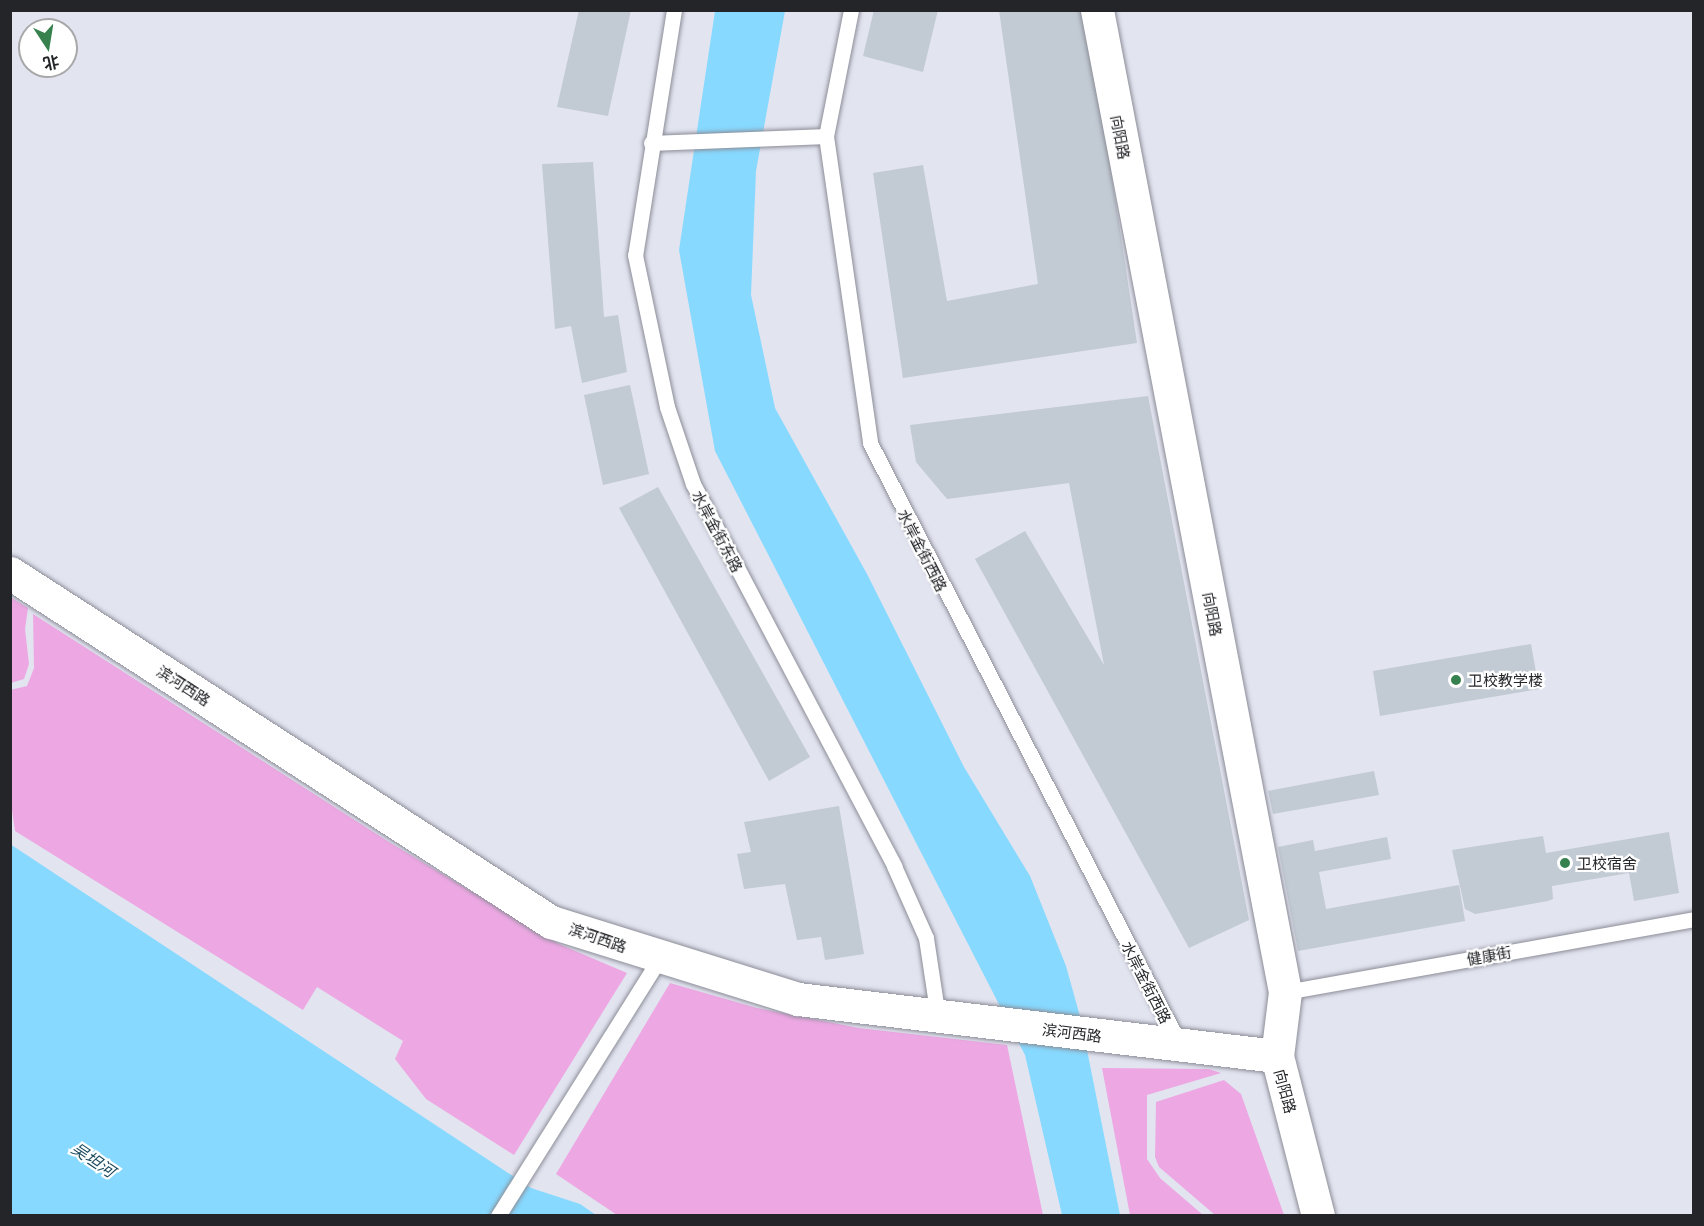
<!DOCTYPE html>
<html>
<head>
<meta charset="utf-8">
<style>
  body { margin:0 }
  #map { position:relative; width:1704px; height:1226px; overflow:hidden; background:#e2e4f0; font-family:Georgia,"Noto Sans SC",serif }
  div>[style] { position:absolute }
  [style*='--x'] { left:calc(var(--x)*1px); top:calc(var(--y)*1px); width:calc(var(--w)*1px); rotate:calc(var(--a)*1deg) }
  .green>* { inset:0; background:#eda8e3 }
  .water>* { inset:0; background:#87d9ff }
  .building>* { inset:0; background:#c2cad3 }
  .roads { filter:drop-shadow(0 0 2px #8b8d97) drop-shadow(0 0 2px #8b8d97) }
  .lane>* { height:15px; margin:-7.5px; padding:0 7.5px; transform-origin:7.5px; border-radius:7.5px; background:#fff }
  .secondary>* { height:33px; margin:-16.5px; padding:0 16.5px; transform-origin:16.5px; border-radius:16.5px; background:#fff }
  .dots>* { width:16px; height:16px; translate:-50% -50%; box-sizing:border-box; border:3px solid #fff; border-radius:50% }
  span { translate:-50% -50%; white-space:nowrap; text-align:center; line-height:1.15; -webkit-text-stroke:4.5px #fff; paint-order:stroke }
  .street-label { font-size:15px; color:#242529 }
  .poi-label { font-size:15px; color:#242529 }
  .left { translate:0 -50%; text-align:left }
  .water-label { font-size:16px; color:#1c4b5e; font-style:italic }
  .frame { position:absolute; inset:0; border:12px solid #242529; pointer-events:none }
  .north { position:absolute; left:18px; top:18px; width:60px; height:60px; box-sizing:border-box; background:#fff; border:2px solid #a7a8a9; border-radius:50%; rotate:168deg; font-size:16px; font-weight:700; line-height:24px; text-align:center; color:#242529 }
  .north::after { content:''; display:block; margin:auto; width:21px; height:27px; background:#36814e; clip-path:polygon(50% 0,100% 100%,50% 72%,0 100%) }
</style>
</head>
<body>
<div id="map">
  <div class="green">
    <div style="clip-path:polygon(10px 597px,28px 608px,25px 629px,29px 664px,24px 679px,11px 683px)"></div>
    <div style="clip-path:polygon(33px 614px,389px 842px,559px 944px,627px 973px,514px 1155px,426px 1099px,395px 1059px,403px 1041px,317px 987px,303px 1010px,15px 831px,10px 796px,10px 690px,27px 686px,34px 668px)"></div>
    <div style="clip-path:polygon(670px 983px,757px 1008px,859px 1028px,1007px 1045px,1043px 1215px,617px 1215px,556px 1174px)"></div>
    <div style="clip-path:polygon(1102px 1068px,1209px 1069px,1221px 1073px,1147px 1095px,1147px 1159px,1160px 1178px,1203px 1215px,1130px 1215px)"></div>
    <div style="clip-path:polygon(1224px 1080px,1241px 1094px,1284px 1215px,1215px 1215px,1159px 1167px,1155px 1157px,1156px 1102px)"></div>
  </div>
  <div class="water">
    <div style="clip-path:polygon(715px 11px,785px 11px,756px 171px,751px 295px,775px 408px,867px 574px,964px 767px,1030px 876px,1066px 966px,1081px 1020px,1120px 1215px,1062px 1215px,1025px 1055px,715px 451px,679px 250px)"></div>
    <div style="clip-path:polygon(10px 844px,531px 1188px,580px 1204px,596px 1215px,11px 1215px)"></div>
  </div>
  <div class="building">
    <div style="clip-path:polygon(579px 10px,631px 10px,608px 116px,557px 107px)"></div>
    <div style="clip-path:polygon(874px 10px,938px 10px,923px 72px,863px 56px)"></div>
    <div style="clip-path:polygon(999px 10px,1087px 10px,1137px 343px,903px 378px,873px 173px,923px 165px,947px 301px,1038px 284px)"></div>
    <div style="clip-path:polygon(593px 162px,604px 317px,618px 315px,627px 372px,582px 383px,571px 326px,555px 329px,542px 164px)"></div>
    <div style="clip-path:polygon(630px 385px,649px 474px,603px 485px,584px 395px)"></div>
    <div style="clip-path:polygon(1148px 396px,1249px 920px,1189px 948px,975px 559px,1025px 531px,1104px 665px,1069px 483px,947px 499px,916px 462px,910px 425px)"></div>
    <div style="clip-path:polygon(658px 487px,810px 757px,769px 781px,619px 508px)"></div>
    <div style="clip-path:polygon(1531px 644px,1539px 689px,1380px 716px,1373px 671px)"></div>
    <div style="clip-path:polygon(1374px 771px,1379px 795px,1273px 814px,1268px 791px)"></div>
    <div style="clip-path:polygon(839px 806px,864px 954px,825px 960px,821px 937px,797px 940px,785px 884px,744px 889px,737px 854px,751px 852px,744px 822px)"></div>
    <div style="clip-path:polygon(1669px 832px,1679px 893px,1634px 901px,1629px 873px,1552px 886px,1553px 899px,1548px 901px,1475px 914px,1465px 909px,1452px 850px,1543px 836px,1546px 853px)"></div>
    <div style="clip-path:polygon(1387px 837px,1391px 859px,1319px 872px,1326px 909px,1459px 885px,1465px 921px,1298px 951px,1278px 847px,1313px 840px,1315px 851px)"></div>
  </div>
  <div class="roads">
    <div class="lane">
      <div style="--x:674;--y:10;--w:248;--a:99"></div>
      <div style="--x:635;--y:255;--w:155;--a:78.1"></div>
      <div style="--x:667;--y:407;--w:81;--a:71.3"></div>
      <div style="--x:693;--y:484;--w:432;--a:62.2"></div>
      <div style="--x:894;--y:866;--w:79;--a:66"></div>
      <div style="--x:926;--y:938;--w:80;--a:81.4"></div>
      <div style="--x:851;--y:10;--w:128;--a:101.2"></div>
      <div style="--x:826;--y:136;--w:310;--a:81.8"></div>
      <div style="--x:870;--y:443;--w:677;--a:62.75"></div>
      <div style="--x:651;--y:143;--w:175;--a:-2.3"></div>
      <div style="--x:1285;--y:992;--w:415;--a:-10.1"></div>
      <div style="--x:498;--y:1216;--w:305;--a:-57.9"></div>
    </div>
    <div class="secondary">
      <div style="--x:1097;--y:10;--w:1000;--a:79.16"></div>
      <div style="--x:1285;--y:992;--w:64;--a:97.1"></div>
      <div style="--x:1277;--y:1056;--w:165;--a:75.6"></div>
      <div style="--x:10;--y:573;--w:644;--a:32.83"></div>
      <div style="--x:551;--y:922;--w:259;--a:17.3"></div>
      <div style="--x:798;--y:999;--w:482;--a:6.8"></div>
    </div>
  </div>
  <div class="dots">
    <div style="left:1456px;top:680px;background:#36814e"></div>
    <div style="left:1565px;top:863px;background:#36814e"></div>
  </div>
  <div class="street-label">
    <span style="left:1121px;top:137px;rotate:79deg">向阳路</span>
    <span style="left:718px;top:531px;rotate:62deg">水岸金街东路</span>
    <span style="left:923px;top:550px;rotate:63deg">水岸金街西路</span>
    <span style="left:1213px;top:614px;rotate:79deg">向阳路</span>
    <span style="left:184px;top:685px;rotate:33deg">滨河西路</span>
    <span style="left:598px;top:937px;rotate:19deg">滨河西路</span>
    <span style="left:1489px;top:955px;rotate:-10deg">健康街</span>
    <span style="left:1147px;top:982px;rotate:63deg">水岸金街西路</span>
    <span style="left:1072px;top:1032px;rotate:7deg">滨河西路</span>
    <span style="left:1286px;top:1091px;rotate:75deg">向阳路</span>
  </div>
  <div class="poi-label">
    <span class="left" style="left:1468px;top:680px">卫校教学楼</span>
    <span class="left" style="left:1577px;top:863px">卫校宿舍</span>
  </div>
  <div class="water-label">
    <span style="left:94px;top:1159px;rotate:34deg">吴坦河</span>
  </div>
  <div class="frame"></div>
  <div class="north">北</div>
</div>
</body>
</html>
